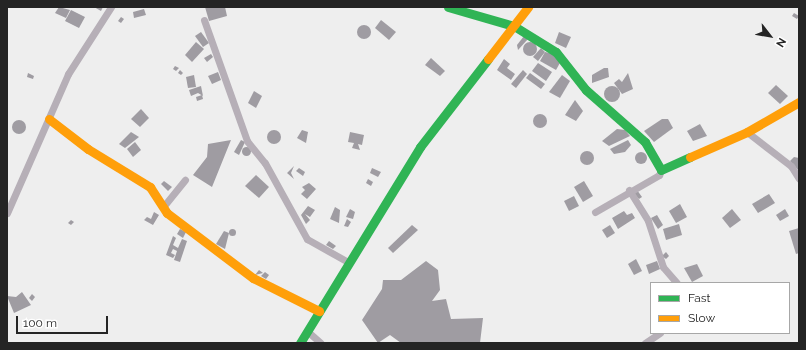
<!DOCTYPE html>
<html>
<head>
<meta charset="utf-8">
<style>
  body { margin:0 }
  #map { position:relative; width:806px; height:350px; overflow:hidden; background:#eee; font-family:Raleway,sans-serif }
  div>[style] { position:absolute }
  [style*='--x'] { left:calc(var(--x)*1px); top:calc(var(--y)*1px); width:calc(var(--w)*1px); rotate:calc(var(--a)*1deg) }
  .building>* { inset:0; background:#9f9ca2 }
  .round { border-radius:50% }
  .street>* { height:7px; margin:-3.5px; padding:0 3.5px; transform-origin:3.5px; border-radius:3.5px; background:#b6afb7 }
  .fast>* { height:9px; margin:-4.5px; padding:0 4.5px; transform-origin:4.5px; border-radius:4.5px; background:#30b455 }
  .slow>* { height:9px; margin:-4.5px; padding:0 4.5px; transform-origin:4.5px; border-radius:4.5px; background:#ff9f0a }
  span { translate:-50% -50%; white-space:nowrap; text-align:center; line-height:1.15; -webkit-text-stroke:4px #fff; paint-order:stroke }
  .frame { position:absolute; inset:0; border:8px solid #242424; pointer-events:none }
  .legend { position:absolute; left:650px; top:282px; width:140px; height:52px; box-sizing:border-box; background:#fff; border:1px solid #a7a7a7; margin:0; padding:5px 7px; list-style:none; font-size:12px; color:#242424 }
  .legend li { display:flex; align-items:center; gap:8px; height:20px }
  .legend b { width:20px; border:1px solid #a7a7a7 }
  .north { position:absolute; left:750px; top:16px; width:40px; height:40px; -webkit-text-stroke:3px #fff; paint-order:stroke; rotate:121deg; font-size:11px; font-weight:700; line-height:16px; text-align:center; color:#242424 }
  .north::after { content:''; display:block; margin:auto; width:14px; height:18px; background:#242424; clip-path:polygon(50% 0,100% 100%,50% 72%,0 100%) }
  .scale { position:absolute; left:16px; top:316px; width:92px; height:18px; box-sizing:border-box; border:2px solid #242424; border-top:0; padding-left:5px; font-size:12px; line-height:14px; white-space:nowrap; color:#242424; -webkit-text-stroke:3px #fff; paint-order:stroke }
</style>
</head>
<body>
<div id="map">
  <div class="building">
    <div style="clip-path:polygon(59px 7px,70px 10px,66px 18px,55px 13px)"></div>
    <div style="clip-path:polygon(94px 7px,103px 7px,101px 11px)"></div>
    <div style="clip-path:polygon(205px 7px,225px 7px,227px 16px,209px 21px)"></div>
    <div style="clip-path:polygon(144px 9px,146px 15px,134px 18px,133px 12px)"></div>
    <div style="clip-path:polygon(71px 10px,85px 17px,79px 28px,65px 21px)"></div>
    <div style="clip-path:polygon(794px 13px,799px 16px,797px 19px,792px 16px)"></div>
    <div style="clip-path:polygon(121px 17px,124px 19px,121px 23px,118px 21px)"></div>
    <div style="clip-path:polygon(381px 20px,396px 32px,389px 40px,375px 28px)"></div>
    <div class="round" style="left:357px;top:25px;width:14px;height:14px"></div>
    <div style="clip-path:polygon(201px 32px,209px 43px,203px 47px,195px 36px)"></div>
    <div style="clip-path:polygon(559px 32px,571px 37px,566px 48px,555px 43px)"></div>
    <div style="clip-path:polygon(524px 36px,528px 39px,518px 50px,517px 45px)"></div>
    <div style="clip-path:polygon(196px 42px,204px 49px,192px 62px,185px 55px)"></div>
    <div class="round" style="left:523px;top:42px;width:14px;height:14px"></div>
    <div style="clip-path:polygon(541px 48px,545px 52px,538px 61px,533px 57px)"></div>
    <div style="clip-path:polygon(545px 52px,554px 54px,561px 61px,556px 70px,540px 61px)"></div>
    <div style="clip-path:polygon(211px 54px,213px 57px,207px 62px,204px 58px)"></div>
    <div style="clip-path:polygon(431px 58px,445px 71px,440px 76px,425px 65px)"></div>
    <div style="clip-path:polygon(504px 59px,510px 64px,507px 68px,515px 74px,511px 80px,497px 70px)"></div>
    <div style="clip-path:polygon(538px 63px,552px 72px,546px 81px,532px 71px)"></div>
    <div style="clip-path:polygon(175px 66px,179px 68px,176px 71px,173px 69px)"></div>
    <div style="clip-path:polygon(604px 68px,608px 68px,609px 77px,592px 83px,592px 75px)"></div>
    <div style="clip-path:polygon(180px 70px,183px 73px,181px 75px,178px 73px)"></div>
    <div style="clip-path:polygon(523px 70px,527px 74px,516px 88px,511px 84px)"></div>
    <div style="clip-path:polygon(218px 72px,221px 80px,212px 84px,208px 76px)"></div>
    <div style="clip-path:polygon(28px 73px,34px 76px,33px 79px,27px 77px)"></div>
    <div style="clip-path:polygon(530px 73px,545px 84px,541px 89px,526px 78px)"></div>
    <div style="clip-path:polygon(628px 73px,633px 89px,622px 94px,614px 83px,619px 79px,622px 82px)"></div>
    <div style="clip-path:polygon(194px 75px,196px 87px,188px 88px,186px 77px)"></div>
    <div style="clip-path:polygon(562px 75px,570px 81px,560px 98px,549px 92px)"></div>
    <div style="clip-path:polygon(776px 85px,788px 96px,780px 104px,768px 93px)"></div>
    <div style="clip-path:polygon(201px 86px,203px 96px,198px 93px,191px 96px,189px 90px)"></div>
    <div class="round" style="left:604px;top:86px;width:16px;height:16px"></div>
    <div style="clip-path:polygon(254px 91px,262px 96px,256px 108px,248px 103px)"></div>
    <div style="clip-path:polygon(202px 95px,203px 99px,197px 101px,196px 97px)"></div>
    <div style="clip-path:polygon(575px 100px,583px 111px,576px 121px,565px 115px)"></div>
    <div style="clip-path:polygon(141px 109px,149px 118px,140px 127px,131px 119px)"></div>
    <div class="round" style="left:533px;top:114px;width:14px;height:14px"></div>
    <div style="clip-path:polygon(662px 119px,668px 119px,673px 128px,654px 142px,644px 131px)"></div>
    <div class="round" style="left:12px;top:120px;width:14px;height:14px"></div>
    <div style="clip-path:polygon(700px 124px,707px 136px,693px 141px,687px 131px)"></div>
    <div style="clip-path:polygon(617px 129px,625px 130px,630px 136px,609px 146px,602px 141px)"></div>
    <div style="clip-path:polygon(302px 130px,308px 132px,306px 143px,297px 138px)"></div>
    <div class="round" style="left:267px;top:130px;width:14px;height:14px"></div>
    <div style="clip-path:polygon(131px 132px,139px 137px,125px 148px,119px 144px)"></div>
    <div style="clip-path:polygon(350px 132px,364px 135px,362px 145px,358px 144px,360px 150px,352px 148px,354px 143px,348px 142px)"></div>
    <div style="clip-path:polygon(231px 140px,212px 187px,193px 175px,207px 157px,208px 144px)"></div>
    <div style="clip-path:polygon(241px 140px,245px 142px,239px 155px,234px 152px)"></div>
    <div style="clip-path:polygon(628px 140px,631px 145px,625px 152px,614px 154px,610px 149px)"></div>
    <div style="clip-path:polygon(135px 142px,141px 150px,133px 157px,127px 149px)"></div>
    <div class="round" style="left:241.5px;top:146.5px;width:9px;height:9px"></div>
    <div class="round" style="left:580px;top:151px;width:14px;height:14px"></div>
    <div class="round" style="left:635px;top:152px;width:12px;height:12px"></div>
    <div style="clip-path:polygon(794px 157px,799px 158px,799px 171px,790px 161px)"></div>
    <div style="clip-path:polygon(294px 166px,291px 173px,294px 179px,287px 173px)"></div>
    <div style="clip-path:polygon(299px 168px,305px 172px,303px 176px,296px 171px)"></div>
    <div style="clip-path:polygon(372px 168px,381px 172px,378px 177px,370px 173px)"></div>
    <div style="clip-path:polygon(256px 175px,269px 187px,259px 198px,245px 186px)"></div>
    <div style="clip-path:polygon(368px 179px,373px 182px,371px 186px,366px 183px)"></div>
    <div style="clip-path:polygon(164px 181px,172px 187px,168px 191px,161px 184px)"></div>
    <div style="clip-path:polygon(584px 181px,593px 196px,583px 202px,574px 187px)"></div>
    <div style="clip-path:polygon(309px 183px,316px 189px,307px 199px,301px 194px,305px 190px,302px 187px)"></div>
    <div style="clip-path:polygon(637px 190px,642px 197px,639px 199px,633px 193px)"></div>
    <div style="clip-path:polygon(769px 194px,775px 203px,758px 213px,752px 204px)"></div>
    <div style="clip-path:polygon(574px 196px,579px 206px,569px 211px,564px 201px)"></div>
    <div style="clip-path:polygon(680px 204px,687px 217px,676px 223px,669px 211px)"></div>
    <div style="clip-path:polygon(308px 206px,315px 210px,310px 217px,305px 214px,310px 220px,306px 224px,301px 215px)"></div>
    <div style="clip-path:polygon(335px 207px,340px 210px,339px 223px,330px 219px)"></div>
    <div style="clip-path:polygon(350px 209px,355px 212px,353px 219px,346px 217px)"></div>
    <div style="clip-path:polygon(732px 209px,741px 220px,730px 228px,722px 218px)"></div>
    <div style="clip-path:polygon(785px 209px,789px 216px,780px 221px,776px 215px)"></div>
    <div style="clip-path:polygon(624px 211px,627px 215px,632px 213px,635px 218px,618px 229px,612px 218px)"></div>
    <div style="clip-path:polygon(154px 212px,159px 215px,153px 225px,144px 220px,147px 217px,151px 219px)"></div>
    <div style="clip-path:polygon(657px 215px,663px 225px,658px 229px,651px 218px)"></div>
    <div style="clip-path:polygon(347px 219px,351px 222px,348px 227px,344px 226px)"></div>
    <div style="clip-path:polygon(71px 220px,74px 222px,71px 225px,68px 223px)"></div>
    <div style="clip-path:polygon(679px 224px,682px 235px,666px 240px,663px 229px)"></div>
    <div style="clip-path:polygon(412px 225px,418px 230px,393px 253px,388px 248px)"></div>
    <div style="clip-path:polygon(610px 225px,615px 233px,607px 238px,602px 230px)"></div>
    <div style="clip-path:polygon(799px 228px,799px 253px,796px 254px,789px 231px)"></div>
    <div class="round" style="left:228.5px;top:228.5px;width:7px;height:7px"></div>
    <div style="clip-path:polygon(180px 229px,186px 232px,183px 238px,177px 234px)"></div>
    <div style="clip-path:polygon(224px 231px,229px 233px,225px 249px,216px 244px)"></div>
    <div style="clip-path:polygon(173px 236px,176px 238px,173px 245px,178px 248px,182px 239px,187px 241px,180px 262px,174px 260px,177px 251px,173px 249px,171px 253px,175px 255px,173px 258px,166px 255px)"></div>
    <div style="clip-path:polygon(329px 241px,336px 246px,333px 249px,326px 245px)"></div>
    <div style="clip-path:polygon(666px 252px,669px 256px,666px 259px,662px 256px)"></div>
    <div style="clip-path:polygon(636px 259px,642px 271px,634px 275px,628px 264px)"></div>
    <div style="clip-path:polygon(426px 261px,438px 270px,440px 290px,432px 301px,446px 299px,451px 319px,483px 318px,480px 343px,401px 343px,390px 335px,378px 343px,362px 320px,382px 289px,383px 280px,401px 280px)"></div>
    <div style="clip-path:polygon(657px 261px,660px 269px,649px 274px,646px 265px)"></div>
    <div style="clip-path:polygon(697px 264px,703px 276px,692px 282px,684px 268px)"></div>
    <div style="clip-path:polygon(259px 270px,263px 273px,255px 275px)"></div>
    <div style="clip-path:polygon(265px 272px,269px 275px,266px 279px,261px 276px)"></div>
    <div style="clip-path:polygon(22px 292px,31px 305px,14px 313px,7px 296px,16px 297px)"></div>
    <div style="clip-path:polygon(32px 294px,35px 297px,32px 301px,29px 298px)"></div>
  </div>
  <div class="street">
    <div style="--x:204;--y:20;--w:128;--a:70.4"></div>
    <div style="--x:247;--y:141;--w:28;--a:51"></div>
    <div style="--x:265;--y:163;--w:87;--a:61.1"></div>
    <div style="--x:307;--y:239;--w:47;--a:29.3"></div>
    <div style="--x:747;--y:132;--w:56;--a:37.7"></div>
    <div style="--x:791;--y:166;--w:15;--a:58"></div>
    <div style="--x:629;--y:190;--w:36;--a:58"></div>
    <div style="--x:648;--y:221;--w:48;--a:71.9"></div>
    <div style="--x:663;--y:267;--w:21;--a:49"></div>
    <div style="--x:163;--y:207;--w:35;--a:-51"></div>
    <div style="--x:595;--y:212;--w:74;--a:-30"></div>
    <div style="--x:659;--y:175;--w:5;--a:-68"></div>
    <div style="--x:7;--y:213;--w:152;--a:-66.3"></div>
    <div style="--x:68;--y:74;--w:80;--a:-57.3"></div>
    <div style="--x:307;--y:331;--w:18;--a:41"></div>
    <div style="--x:645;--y:343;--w:18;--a:-34"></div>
  </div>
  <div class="fast">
    <div style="--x:448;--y:7;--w:69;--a:16.1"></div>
    <div style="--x:514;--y:26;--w:49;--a:31.8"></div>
    <div style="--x:556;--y:52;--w:48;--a:51.7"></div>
    <div style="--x:586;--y:90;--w:79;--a:41.4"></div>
    <div style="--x:645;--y:142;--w:32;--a:60"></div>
    <div style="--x:661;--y:170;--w:32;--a:-24"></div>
    <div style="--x:300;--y:343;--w:230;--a:-58.5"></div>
    <div style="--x:420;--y:147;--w:111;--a:-52.3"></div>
  </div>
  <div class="slow">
    <div style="--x:488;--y:59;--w:66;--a:-52.4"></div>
    <div style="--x:49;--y:119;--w:49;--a:37.6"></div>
    <div style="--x:88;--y:149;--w:73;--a:31.5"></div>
    <div style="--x:150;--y:187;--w:31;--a:57"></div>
    <div style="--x:167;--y:213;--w:108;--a:37.1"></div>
    <div style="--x:253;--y:278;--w:74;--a:26.6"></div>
    <div style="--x:690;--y:157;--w:62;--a:-23.7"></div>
    <div style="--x:747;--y:132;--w:60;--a:-30"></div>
  </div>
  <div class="frame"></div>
  <ul class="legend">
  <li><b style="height:5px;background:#30b455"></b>Fast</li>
  <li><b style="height:5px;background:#ff9f0a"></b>Slow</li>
  </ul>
  <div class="north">N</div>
  <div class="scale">100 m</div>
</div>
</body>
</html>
